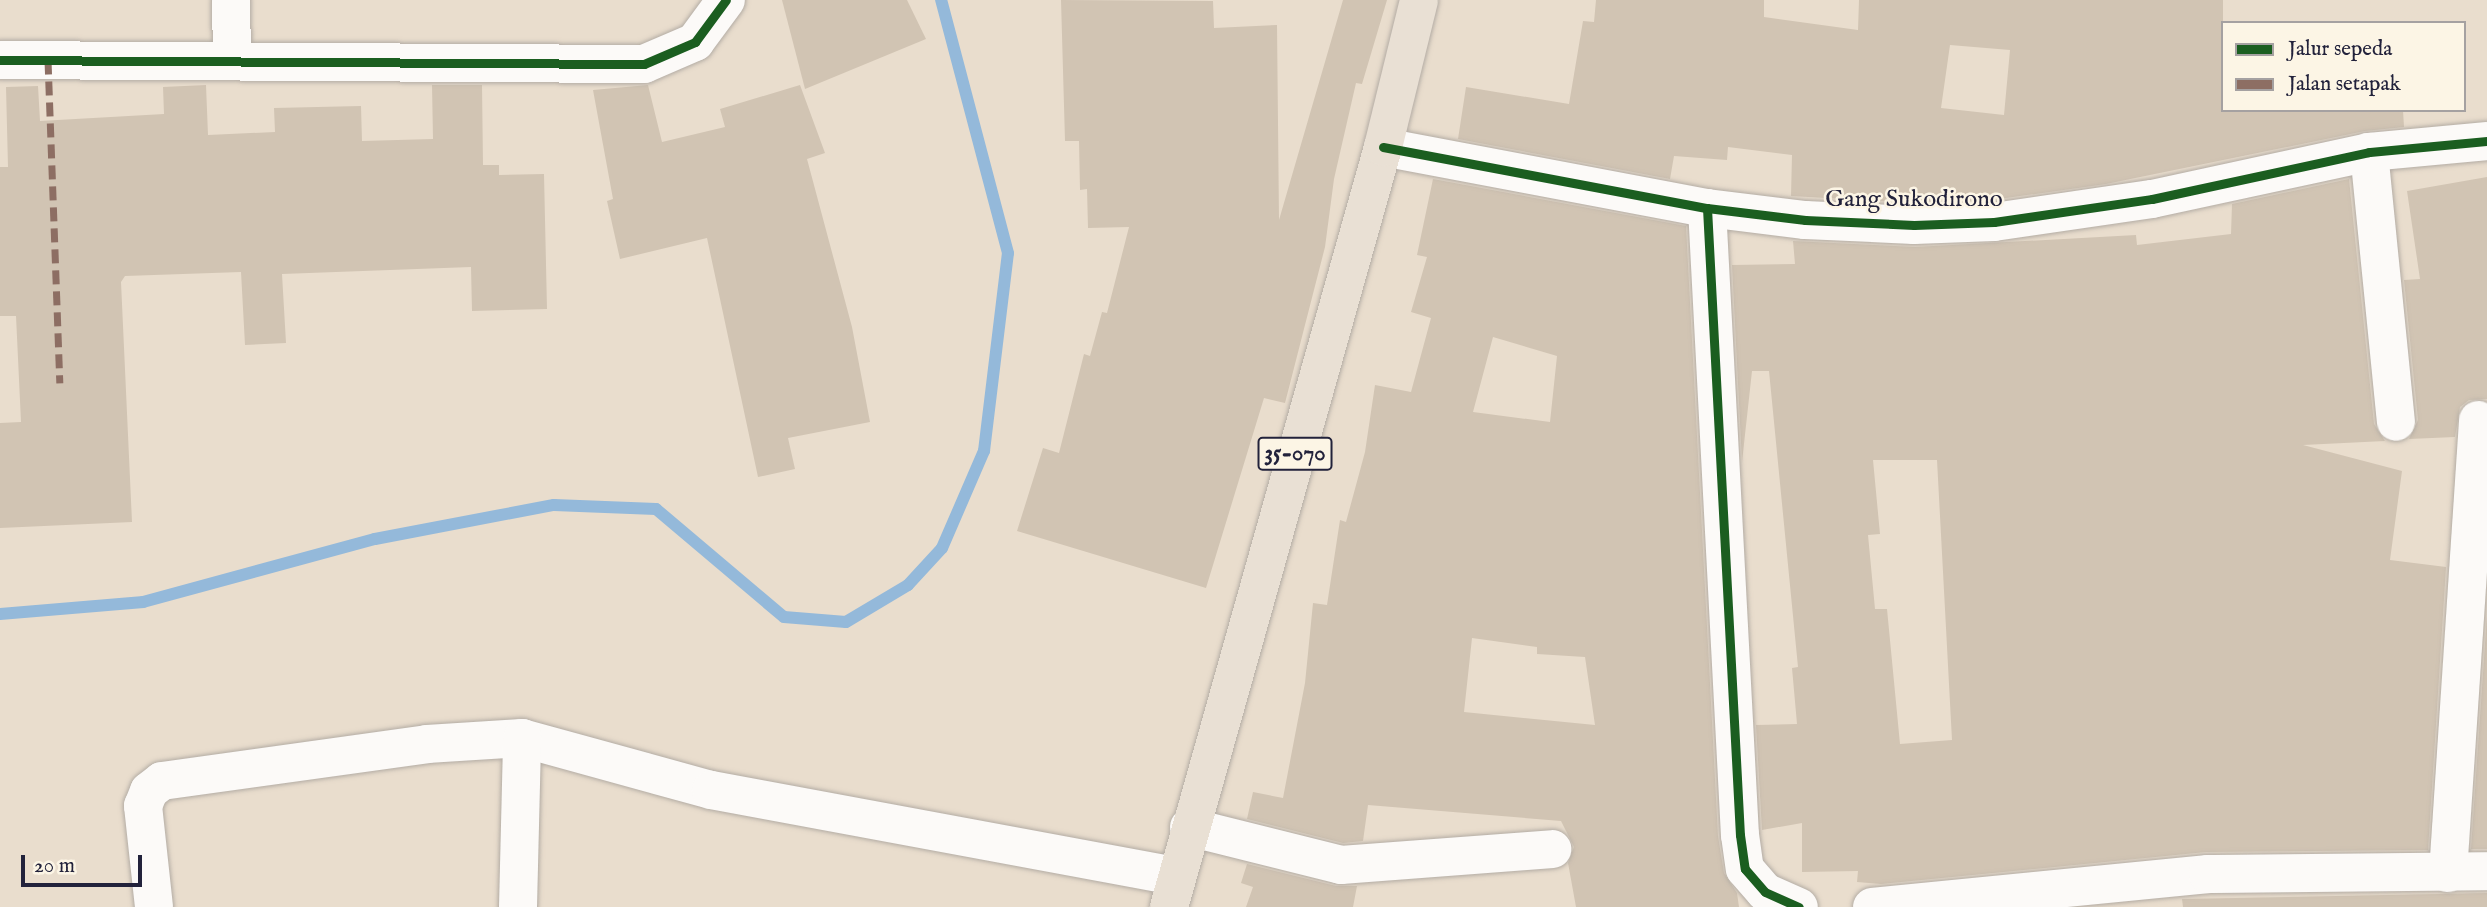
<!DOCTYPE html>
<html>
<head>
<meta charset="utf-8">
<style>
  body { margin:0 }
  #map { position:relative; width:2487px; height:907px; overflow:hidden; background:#e9ddcd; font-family:"IM FELL English",serif }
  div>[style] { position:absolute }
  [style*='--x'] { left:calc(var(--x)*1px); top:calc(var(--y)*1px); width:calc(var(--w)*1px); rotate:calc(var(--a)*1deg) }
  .stream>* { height:12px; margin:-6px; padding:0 6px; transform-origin:6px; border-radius:6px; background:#94b9da }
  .building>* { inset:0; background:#d1c4b3 }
  .roads { filter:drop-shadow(0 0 2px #b3aca4) drop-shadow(0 0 2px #b3aca4) }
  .minor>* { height:38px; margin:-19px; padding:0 19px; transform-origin:19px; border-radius:19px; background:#fcfaf8 }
  .major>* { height:38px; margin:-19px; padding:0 19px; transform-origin:19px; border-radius:19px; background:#e9e0d4 }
  .quiet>* { height:7px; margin-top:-3.5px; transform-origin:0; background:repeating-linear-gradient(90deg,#8d6e63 0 14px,transparent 0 21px) }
  .cycleway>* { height:9px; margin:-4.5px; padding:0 4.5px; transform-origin:4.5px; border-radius:4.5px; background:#1b5e20 }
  span { translate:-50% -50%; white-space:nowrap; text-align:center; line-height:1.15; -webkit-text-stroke:5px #fcf5e5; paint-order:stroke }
  .shield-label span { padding:2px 5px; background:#fcf5e5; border:2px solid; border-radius:5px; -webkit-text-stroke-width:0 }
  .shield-label { font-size:23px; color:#22223b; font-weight:700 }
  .street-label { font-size:24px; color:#22223b }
  .legend { position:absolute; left:2221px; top:21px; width:245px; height:91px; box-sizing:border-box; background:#fcf5e5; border:2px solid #a5a1a1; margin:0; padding:9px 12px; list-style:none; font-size:21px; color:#22223b }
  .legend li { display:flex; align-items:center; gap:14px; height:35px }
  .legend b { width:35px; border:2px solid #a5a1a1 }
  .scale { position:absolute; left:21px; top:855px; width:121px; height:32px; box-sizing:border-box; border:4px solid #22223b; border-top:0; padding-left:9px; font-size:21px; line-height:24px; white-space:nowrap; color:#22223b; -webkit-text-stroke:5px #fcf5e5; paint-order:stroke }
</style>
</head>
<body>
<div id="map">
  <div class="stream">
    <div style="--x:0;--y:614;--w:144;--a:-4.8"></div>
    <div style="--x:143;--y:602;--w:240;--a:-15.2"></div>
    <div style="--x:375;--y:539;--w:182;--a:-10.8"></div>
    <div style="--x:554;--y:505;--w:102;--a:2.2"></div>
    <div style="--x:656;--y:509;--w:167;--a:40.2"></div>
    <div style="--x:784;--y:617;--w:62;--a:4.6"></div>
    <div style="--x:846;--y:622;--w:72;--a:-30.8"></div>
    <div style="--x:908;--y:585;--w:50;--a:-47.4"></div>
    <div style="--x:942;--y:548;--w:106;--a:-66.6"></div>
    <div style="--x:984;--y:451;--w:199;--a:-83.1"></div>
    <div style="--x:1008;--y:253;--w:262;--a:-104.8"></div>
  </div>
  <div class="building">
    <div style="clip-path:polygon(782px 0,907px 0,926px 39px,805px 89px)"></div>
    <div style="clip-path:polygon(1061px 0,1213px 1px,1214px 28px,1277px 25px,1279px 220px,1343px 0,1387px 0,1362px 84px,1356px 83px,1334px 179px,1325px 247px,1285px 403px,1264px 398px,1206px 588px,1017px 531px,1043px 448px,1059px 453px,1084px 354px,1090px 356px,1102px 312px,1107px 313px,1129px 227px,1088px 228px,1087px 189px,1080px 190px,1079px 141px,1065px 141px)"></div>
    <div style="clip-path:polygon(evenodd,1596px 0,1764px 0,1764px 17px,1858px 30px,1859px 0,2223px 0,2223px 110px,2403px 110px,2404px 127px,2365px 131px,2106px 184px,1992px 200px,1914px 203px,1791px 196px,1792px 155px,1728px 147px,1727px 160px,1674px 156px,1670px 179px,1458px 139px,1466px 87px,1569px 104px,1583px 21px,1594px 22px,1596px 0,1950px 45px,2010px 50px,2004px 115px,1941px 108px,1950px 45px)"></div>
    <div style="clip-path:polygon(206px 85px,208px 135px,275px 132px,274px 108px,361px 106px,362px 141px,433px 139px,432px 85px,482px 85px,483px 165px,499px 165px,499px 175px,544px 174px,547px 309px,472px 311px,471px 267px,282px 274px,286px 343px,245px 345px,241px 272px,125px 276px,121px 282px,132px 522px,0 528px,0 423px,21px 422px,16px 316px,0 316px,0 167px,8px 167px,6px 87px,38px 86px,40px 121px,164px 114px,163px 87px)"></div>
    <div style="clip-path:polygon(648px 85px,662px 142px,725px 127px,720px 109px,800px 85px,825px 153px,807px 159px,852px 327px,870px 422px,788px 438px,795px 469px,758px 477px,707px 238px,620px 259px,607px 201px,613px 199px,593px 90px)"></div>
    <div style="clip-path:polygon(2487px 177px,2487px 399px,2469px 400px,2460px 407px,2455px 437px,2409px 439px,2418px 420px,2404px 280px,2420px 279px,2407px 191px)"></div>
    <div style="clip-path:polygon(evenodd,1433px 179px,1686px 226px,1718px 836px,1724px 873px,1737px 893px,1739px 907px,1576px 907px,1568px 863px,1574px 847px,1561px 821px,1368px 805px,1363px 841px,1343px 843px,1247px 819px,1253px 792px,1283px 798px,1305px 683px,1313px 603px,1327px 605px,1340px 520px,1346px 522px,1365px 452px,1375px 385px,1411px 392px,1431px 318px,1411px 312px,1427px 257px,1417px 255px,1433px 179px,1493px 337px,1557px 356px,1550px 422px,1473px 412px,1493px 337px,1433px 179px,1472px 638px,1537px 647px,1537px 654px,1585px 657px,1595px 725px,1464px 712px,1472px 638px)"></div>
    <div style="clip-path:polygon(evenodd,2349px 179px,2374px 424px,2385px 441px,2303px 445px,2402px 471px,2390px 560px,2446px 567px,2428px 850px,2206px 852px,1881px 884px,1857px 882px,1858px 871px,1802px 872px,1802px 823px,1762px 830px,1756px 725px,1797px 724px,1792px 668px,1798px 667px,1769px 371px,1752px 371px,1742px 462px,1732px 265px,1795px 264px,1793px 241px,1915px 247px,2136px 235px,2137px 245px,2231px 234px,2232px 204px,2349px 179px,1873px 460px,1937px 460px,1952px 740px,1900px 744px,1887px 609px,1875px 609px,1868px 535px,1880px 534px,1873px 460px)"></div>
    <div style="clip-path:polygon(2487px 615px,2487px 849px,2471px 849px)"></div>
    <div style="clip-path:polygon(1247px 864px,1336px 886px,1357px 886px,1353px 907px,1246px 907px,1253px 887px,1241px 883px)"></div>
    <div style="clip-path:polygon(2487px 893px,2487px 907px,2183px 907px,2182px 899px)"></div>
  </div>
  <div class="roads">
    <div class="minor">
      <div style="--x:231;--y:0;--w:60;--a:89"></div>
      <div style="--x:0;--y:60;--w:644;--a:0.36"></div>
      <div style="--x:644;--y:64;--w:56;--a:-23.3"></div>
      <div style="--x:695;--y:42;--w:52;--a:-53.6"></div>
      <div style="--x:1383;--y:147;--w:330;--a:10.7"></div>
      <div style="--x:1707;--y:208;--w:99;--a:7"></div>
      <div style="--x:1805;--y:220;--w:109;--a:2.6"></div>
      <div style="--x:1914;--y:225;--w:80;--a:-2.1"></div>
      <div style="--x:1994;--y:222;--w:160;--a:-8.3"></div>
      <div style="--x:2152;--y:199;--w:222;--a:-12.2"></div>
      <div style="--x:2369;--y:152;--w:119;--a:-5.3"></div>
      <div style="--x:2369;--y:152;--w:271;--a:84.3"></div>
      <div style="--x:1707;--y:208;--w:628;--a:86.99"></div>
      <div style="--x:1740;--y:835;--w:34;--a:82"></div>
      <div style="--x:1745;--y:869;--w:30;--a:49"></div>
      <div style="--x:1765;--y:892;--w:37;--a:24"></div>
      <div style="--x:1189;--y:827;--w:157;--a:14"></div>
      <div style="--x:1341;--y:865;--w:212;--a:-4.3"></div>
      <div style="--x:2448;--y:873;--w:454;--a:-86.2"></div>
      <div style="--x:154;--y:907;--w:102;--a:-96.2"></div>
      <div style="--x:143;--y:806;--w:16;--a:-68"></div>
      <div style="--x:149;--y:791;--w:16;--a:-38"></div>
      <div style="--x:162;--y:781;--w:268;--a:-7.9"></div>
      <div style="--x:427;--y:744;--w:95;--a:-3.6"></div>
      <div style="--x:522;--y:738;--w:196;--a:15.4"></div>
      <div style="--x:711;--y:790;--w:472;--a:10.5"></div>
      <div style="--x:518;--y:907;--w:169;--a:-88.6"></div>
      <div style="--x:1872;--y:907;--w:338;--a:-5.6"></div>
      <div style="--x:2208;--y:874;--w:279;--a:-0.6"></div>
    </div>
    <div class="major">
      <div style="--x:1169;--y:907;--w:790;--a:-74.27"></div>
      <div style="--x:1383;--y:147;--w:151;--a:-76.2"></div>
    </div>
  </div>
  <div class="quiet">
    <div style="--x:48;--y:60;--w:323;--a:87.9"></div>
  </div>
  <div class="cycleway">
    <div style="--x:0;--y:60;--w:644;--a:0.36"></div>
    <div style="--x:644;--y:64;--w:56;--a:-23.3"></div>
    <div style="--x:695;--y:42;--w:52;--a:-53.6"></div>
    <div style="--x:1383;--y:147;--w:330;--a:10.7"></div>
    <div style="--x:1707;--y:208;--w:99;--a:7"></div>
    <div style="--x:1805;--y:220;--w:109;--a:2.6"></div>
    <div style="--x:1914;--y:225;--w:80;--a:-2.1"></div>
    <div style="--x:1994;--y:222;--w:160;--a:-8.3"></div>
    <div style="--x:2152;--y:199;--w:222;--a:-12.2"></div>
    <div style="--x:2369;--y:152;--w:119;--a:-5.3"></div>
    <div style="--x:1707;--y:208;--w:628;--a:86.99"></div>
    <div style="--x:1740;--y:835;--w:34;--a:82"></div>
    <div style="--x:1745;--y:869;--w:30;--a:49"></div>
    <div style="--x:1765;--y:892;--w:37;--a:24"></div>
  </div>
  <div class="shield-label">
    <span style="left:1295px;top:454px">35-070</span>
  </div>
  <div class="street-label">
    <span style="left:1914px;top:200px">Gang Sukodirono</span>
  </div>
  <ul class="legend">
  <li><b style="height:9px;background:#1b5e20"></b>Jalur sepeda</li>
  <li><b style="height:9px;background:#8d6e63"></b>Jalan setapak</li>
  </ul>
  <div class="scale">20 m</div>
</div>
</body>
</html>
